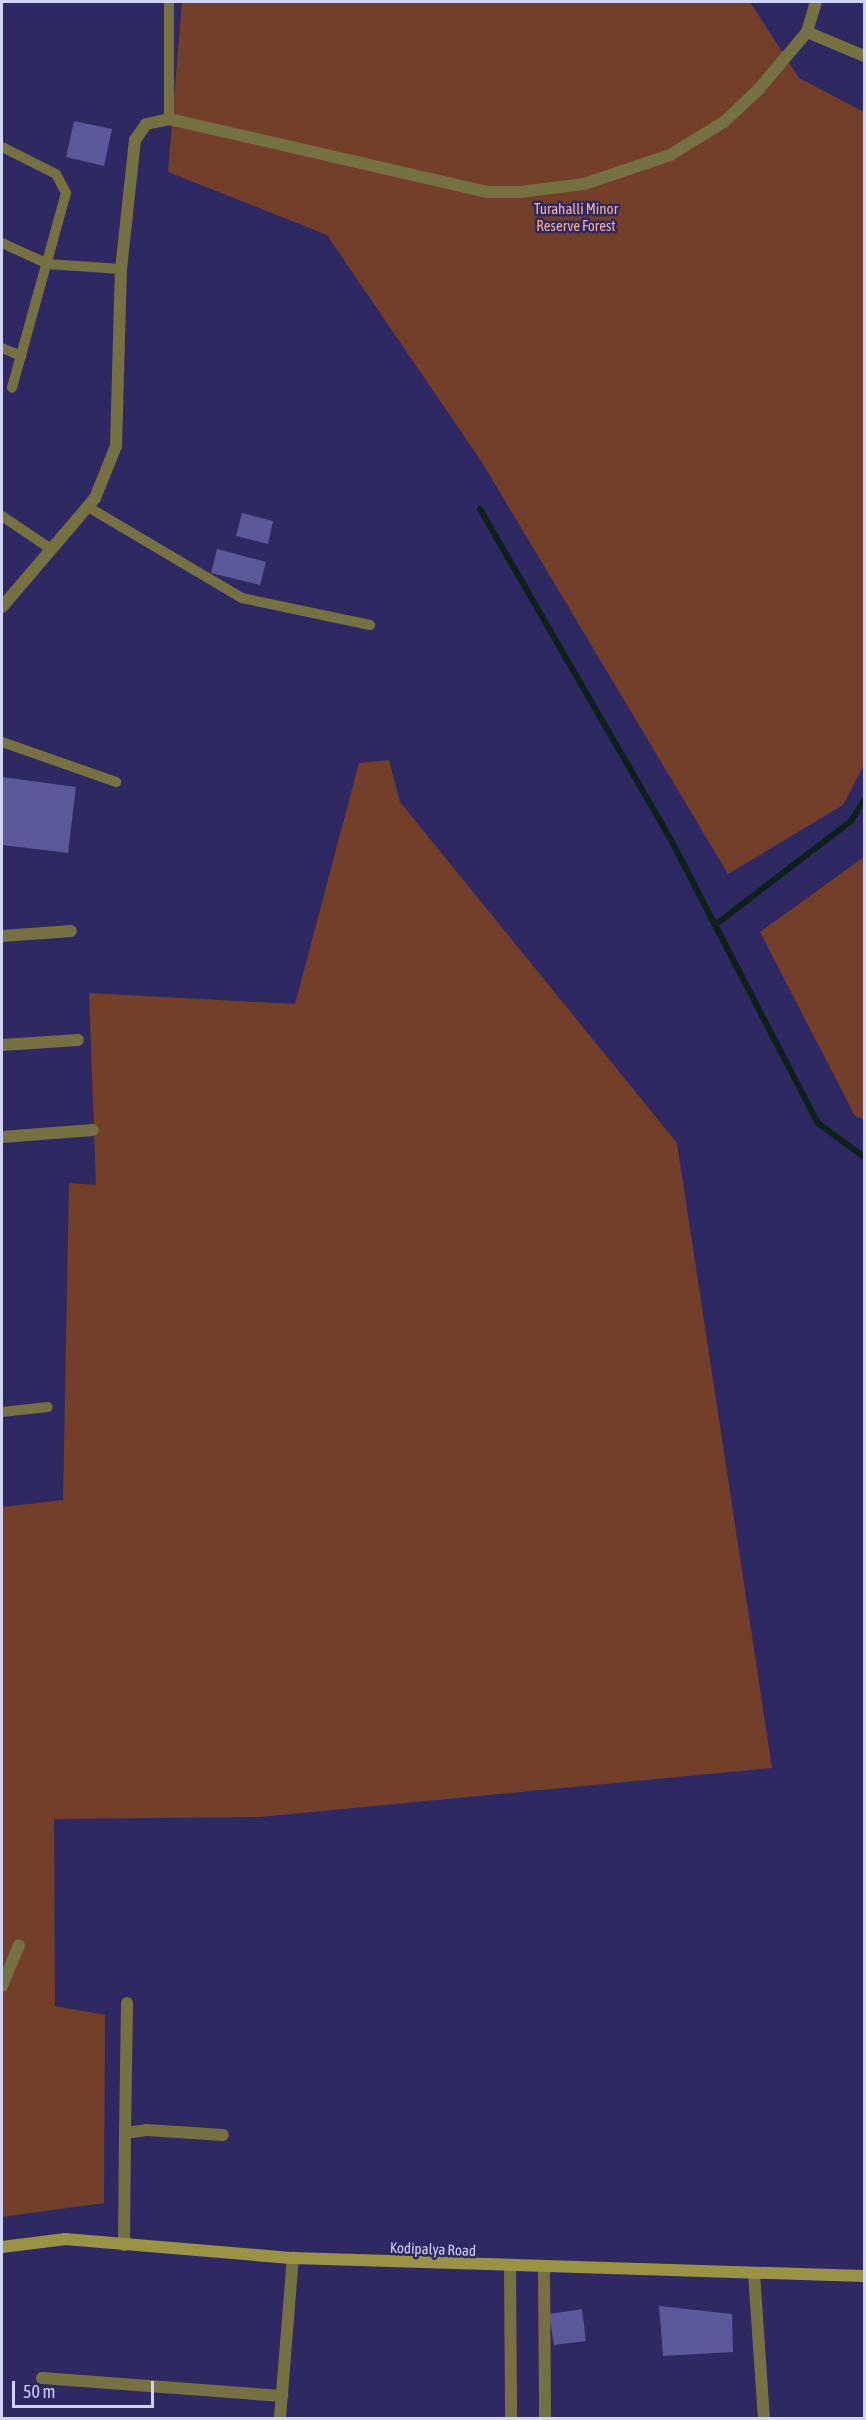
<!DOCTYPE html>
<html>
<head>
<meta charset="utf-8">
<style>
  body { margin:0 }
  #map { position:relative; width:866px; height:2420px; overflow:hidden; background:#2e2863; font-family:"Asap Condensed",sans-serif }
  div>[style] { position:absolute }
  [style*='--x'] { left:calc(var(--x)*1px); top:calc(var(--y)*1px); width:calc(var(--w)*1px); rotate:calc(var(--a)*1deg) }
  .green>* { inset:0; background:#733f28 }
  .stream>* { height:6px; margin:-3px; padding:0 3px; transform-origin:3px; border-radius:3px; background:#0a2218 }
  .building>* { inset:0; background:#5b5999 }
  .service>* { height:10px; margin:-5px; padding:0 5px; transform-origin:5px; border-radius:5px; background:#767141 }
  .minor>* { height:12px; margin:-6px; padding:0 6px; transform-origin:6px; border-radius:6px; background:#767141 }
  .secondary>* { height:12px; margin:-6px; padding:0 6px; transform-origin:6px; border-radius:6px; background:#9b9344 }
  span { translate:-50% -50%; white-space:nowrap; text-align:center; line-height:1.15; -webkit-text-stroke:5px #2e2863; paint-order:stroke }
  .park-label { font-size:15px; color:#f6ae8f }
  .street-label { font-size:15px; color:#d1d3f7 }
  .frame { position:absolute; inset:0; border:3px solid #d1d3f7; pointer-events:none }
  .scale { position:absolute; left:12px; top:2381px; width:142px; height:27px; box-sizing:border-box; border:3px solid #d1d3f7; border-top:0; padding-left:8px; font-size:18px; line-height:21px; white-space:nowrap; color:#d1d3f7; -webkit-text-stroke:4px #2e2863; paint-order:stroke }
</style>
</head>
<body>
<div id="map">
  <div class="green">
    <div style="clip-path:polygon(182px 2px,750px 2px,799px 78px,864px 112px,864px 765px,843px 805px,728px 874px,483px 464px,327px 235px,168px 172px)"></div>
    <div style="clip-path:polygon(389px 760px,400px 802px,677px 1143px,772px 1768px,260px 1817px,54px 1819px,55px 2006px,105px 2015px,104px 2203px,2px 2217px,2px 1507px,63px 1500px,69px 1183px,96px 1185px,89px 993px,295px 1004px,359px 763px)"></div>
    <div style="clip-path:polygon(864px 857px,864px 1120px,855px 1116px,760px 932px)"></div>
  </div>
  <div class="stream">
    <div style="--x:480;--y:509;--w:380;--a:60"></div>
    <div style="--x:670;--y:838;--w:321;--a:62.6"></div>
    <div style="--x:818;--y:1123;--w:57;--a:36.5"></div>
    <div style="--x:715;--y:925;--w:171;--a:-37.4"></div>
    <div style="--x:851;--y:821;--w:25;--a:-58"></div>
  </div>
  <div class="building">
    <div style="clip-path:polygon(74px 121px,112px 129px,104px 166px,66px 157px)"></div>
    <div style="clip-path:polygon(242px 513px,273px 521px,268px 544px,236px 536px)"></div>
    <div style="clip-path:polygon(217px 549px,266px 562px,260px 585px,211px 573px)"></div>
    <div style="clip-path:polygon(2px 777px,76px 787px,68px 853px,2px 845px)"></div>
    <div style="clip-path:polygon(659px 2306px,732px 2314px,733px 2352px,663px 2356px)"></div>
    <div style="clip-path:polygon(582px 2309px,586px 2341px,554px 2345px,549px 2314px)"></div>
  </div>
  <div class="service">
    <div style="--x:169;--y:119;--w:117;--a:-90"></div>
    <div style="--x:2;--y:147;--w:60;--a:26.6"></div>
    <div style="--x:56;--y:174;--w:21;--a:62"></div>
    <div style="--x:66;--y:193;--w:202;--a:105.5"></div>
    <div style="--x:2;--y:243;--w:51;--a:24.5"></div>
    <div style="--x:48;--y:264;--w:73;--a:3.9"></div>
    <div style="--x:2;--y:348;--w:21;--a:23"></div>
    <div style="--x:88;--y:507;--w:179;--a:30.6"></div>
    <div style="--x:242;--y:598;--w:131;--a:11.9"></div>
    <div style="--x:2;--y:516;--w:59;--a:34"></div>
    <div style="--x:2;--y:742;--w:121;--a:19.3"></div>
    <div style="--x:2;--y:1412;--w:46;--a:-6.2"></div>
  </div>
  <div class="minor">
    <div style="--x:816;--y:2;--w:31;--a:107"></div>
    <div style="--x:807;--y:32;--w:62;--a:22.8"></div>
    <div style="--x:2;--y:607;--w:143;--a:-49.5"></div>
    <div style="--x:95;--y:498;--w:56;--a:-68"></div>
    <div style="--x:116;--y:446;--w:177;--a:-88.4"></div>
    <div style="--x:121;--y:269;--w:130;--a:-83.8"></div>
    <div style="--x:135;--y:140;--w:19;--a:-55"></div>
    <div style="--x:146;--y:124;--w:24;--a:-12"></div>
    <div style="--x:169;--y:119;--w:326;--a:12.9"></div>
    <div style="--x:487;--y:192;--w:33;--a:0"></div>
    <div style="--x:520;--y:192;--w:64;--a:-7.1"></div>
    <div style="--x:584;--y:184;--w:91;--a:-18.6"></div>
    <div style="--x:670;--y:155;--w:63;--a:-31.4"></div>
    <div style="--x:724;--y:122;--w:48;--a:-43.3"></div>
    <div style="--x:759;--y:89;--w:75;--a:-49.9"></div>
    <div style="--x:2;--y:936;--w:69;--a:-4.1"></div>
    <div style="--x:2;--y:1045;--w:76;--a:-3.8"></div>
    <div style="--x:2;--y:1137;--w:91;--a:-4.4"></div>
    <div style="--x:2;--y:1986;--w:44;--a:-67.5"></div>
    <div style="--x:125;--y:2133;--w:130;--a:-89.1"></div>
    <div style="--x:124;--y:2245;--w:112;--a:-89.5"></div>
    <div style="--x:125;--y:2133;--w:21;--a:-8"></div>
    <div style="--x:146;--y:2130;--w:77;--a:3.7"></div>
    <div style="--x:510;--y:2267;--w:151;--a:89.6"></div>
    <div style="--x:544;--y:2268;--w:150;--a:89.6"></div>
    <div style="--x:754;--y:2273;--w:145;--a:86.1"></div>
    <div style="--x:42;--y:2378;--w:241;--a:4.3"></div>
    <div style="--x:280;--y:2418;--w:161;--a:-85.4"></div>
  </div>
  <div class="secondary">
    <div style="--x:2;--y:2247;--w:64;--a:-7.2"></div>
    <div style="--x:65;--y:2239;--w:229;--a:4.8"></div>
    <div style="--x:293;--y:2258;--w:571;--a:1.81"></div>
  </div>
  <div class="park-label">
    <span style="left:576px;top:217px">Turahalli Minor<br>Reserve Forest</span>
  </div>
  <div class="street-label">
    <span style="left:433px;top:2249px;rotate:2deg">Kodipalya Road</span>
  </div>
  <div class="frame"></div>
  <div class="scale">50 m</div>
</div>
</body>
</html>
